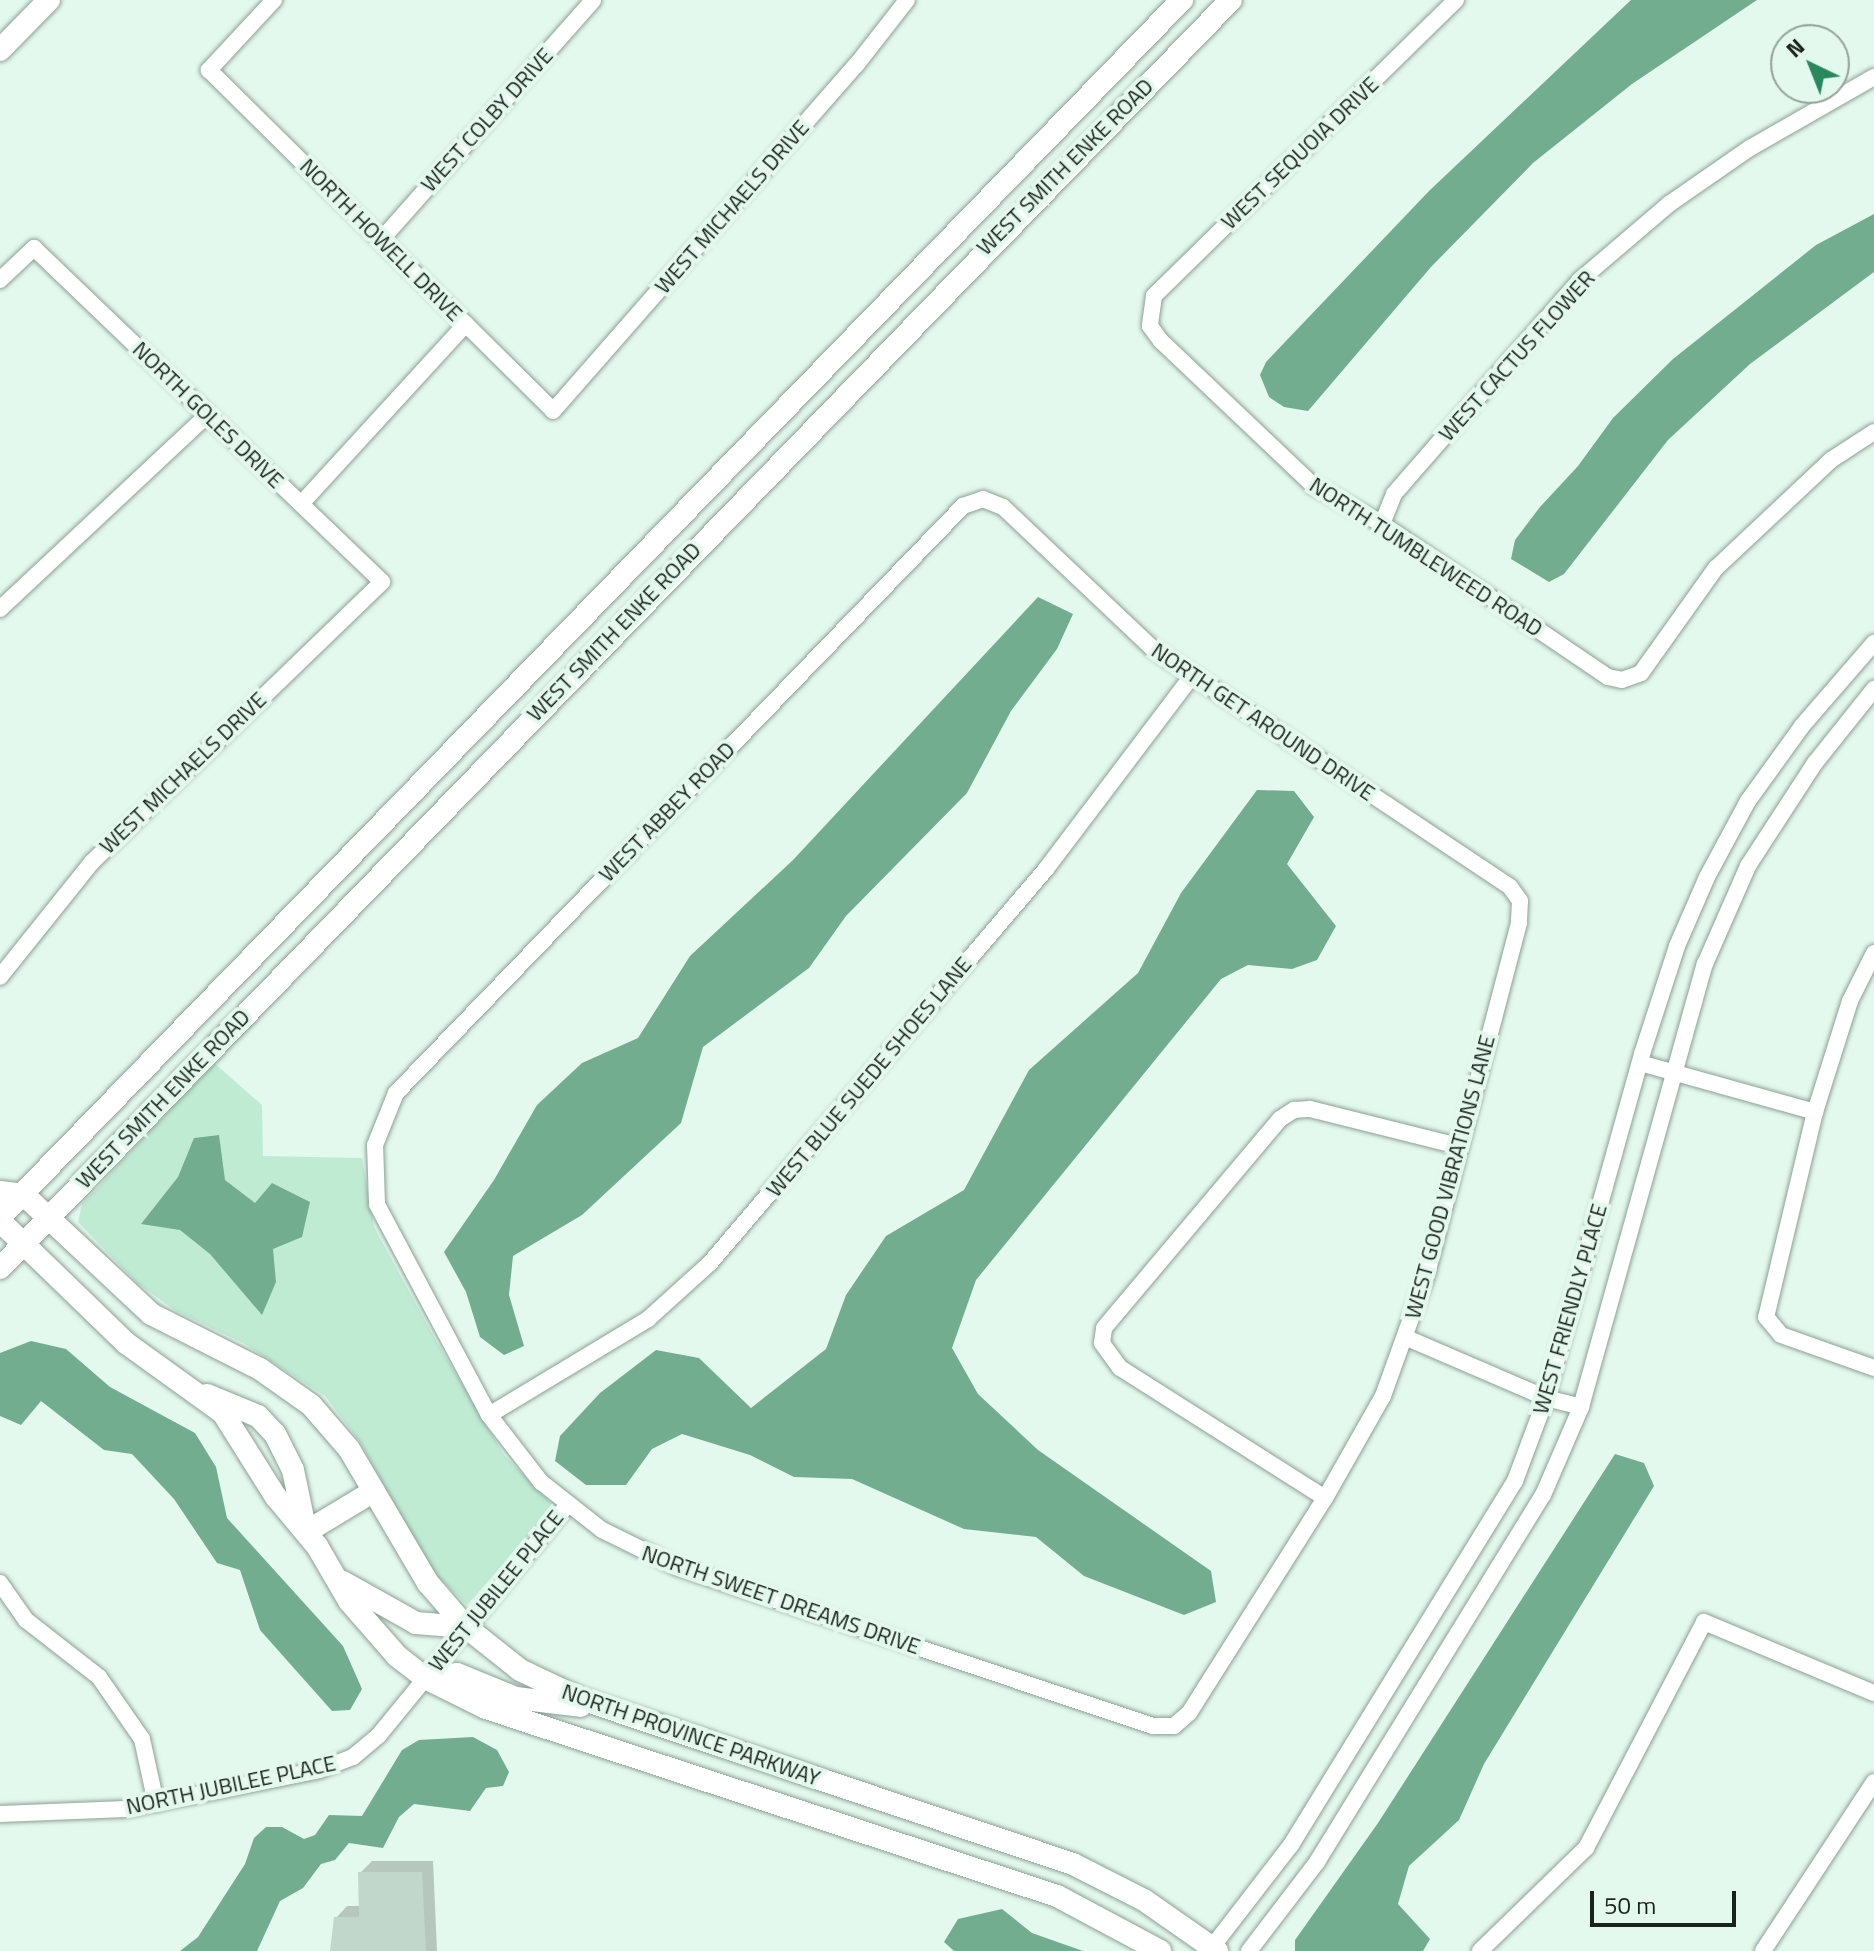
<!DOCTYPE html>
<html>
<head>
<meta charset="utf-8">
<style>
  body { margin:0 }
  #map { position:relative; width:1874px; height:1951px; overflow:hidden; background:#e4f9ed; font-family:"Titillium Web",sans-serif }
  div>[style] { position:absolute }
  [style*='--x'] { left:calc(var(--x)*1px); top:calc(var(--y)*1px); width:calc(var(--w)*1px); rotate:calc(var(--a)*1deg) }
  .green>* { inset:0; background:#bfebd3 }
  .water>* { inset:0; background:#73ad8f }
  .shadow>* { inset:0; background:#0003 }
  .building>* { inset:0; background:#c2d7cb }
  .roads { filter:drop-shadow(0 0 2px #8ca095) drop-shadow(0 0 2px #8ca095) }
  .minor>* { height:16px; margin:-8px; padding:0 8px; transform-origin:8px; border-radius:8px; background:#fff }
  .tertiary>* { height:22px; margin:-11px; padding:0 11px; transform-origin:11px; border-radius:11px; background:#fff }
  span { translate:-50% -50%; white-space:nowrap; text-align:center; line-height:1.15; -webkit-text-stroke:8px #e4f9ed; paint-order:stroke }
  .street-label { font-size:22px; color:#1a221e }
  .north { position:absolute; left:1770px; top:24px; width:80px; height:80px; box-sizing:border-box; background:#e4f9ed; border:2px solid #93a39a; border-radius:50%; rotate:317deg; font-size:22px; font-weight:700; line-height:32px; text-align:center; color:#1a221e }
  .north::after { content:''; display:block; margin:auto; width:28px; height:36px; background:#2a885f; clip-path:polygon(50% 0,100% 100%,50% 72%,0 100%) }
  .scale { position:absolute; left:1590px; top:1891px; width:146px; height:36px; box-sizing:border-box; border:4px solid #1a221e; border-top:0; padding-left:10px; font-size:24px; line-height:28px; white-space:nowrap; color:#1a221e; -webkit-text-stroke:6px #e4f9ed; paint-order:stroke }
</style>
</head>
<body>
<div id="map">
  <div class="green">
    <div style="clip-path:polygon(214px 1063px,262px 1105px,263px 1156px,362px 1158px,374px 1227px,434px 1337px,504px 1455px,554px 1506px,467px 1605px,428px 1567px,360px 1442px,325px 1396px,243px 1343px,176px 1311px,137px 1283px,78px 1222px,82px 1204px)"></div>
  </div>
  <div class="water">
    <div style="clip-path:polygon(1631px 0,1757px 0,1632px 84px,1533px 163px,1431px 267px,1308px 411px,1284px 407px,1269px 397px,1260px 375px,1266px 362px,1429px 191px)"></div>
    <div style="clip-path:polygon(1874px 214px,1874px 272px,1750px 364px,1668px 440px,1564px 574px,1549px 582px,1511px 559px,1515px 540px,1540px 507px,1578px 466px,1613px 418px,1673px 359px,1816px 245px)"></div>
    <div style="clip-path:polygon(1038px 597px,1073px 614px,1057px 649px,1011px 711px,967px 793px,846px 916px,809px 968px,703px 1047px,681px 1123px,582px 1215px,513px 1256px,509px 1295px,524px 1346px,504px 1355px,480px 1337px,466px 1292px,444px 1252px,494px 1180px,537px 1105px,582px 1063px,638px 1038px,690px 956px,793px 860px)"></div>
    <div style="clip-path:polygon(1257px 790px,1294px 791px,1314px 817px,1287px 864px,1336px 926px,1317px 960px,1292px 969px,1248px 965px,1221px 979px,976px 1280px,952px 1348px,978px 1394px,1038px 1450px,1211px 1571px,1216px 1602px,1184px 1615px,1084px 1576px,1036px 1537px,964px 1529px,852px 1479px,794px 1477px,750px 1455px,682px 1434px,652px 1449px,626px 1485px,586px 1485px,555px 1461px,560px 1436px,600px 1393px,656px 1350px,699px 1358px,751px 1408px,826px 1349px,846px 1295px,886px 1236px,964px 1190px,1029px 1070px,1138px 973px,1181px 893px)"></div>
    <div style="clip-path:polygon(219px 1135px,225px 1180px,255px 1203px,272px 1183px,310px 1202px,302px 1237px,273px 1249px,276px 1282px,262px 1315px,210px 1254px,180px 1230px,141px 1224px,178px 1177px,194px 1138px)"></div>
    <div style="clip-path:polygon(31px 1341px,66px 1349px,110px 1387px,195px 1433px,216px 1467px,227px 1518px,343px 1646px,362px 1689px,350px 1710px,332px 1711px,260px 1630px,240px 1570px,217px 1563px,174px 1499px,132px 1454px,104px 1450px,41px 1401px,21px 1425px,0 1416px,0 1353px)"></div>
    <div style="clip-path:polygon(1615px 1454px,1644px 1463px,1654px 1486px,1484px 1764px,1459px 1820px,1409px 1866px,1398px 1904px,1430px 1939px,1423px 1951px,1295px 1951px,1295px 1940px,1378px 1823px)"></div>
    <div style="clip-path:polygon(473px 1737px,497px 1750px,509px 1772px,503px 1786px,486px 1788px,470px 1811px,414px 1804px,399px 1817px,383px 1848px,349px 1843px,335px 1860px,321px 1864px,303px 1888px,280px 1901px,257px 1951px,180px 1951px,198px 1937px,245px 1864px,254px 1838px,266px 1827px,282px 1827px,304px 1839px,315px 1835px,329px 1815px,362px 1816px,402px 1750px,419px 1740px)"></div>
    <div style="clip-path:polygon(1002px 1909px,1032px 1933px,1083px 1951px,954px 1951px,944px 1942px,958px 1919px)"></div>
  </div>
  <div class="shadow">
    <div style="clip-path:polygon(372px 1861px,433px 1861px,437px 1951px,332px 1951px,336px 1918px,347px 1906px,360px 1906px,360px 1873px)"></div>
  </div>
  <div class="building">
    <div style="clip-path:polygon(358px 1872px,422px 1872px,426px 1951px,330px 1951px,334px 1917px,359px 1917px)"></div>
  </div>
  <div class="roads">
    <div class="minor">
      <div style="--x:274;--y:0;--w:96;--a:132.9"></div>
      <div style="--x:209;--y:70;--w:484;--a:44.7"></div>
      <div style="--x:553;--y:411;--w:461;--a:-48.8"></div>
      <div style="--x:857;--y:64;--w:81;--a:-52"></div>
      <div style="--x:1456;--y:0;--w:423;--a:135.6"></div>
      <div style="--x:1154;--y:296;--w:30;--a:98"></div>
      <div style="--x:1150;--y:326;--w:19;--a:54"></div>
      <div style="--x:1161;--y:341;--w:211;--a:43.5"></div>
      <div style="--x:1314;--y:486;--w:78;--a:29.2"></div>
      <div style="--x:1382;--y:524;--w:273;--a:34.1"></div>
      <div style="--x:1608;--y:677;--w:14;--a:12"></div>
      <div style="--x:1622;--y:680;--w:20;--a:-20"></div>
      <div style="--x:1641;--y:673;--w:129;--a:-54.5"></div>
      <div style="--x:1716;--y:568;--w:158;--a:-43.2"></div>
      <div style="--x:1831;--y:460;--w:51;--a:-33.1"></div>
      <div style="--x:381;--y:240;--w:320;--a:-48.5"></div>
      <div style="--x:0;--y:280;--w:47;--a:-43.3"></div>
      <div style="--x:34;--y:248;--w:482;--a:43.8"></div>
      <div style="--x:382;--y:582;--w:403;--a:136"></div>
      <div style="--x:92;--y:862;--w:147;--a:128.7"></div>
      <div style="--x:983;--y:499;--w:22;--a:22"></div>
      <div style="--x:1003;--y:507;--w:205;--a:43.4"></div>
      <div style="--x:1152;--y:648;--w:430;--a:33.7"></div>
      <div style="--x:1510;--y:887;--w:17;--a:54"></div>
      <div style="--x:1520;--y:901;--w:22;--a:93"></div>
      <div style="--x:1519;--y:923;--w:360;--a:104.7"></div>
      <div style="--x:1428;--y:1271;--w:133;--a:109.8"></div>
      <div style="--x:1383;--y:1396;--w:117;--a:119.6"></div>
      <div style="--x:1325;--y:1498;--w:254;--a:122.3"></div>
      <div style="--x:1189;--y:1713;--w:20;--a:139"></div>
      <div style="--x:1174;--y:1726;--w:21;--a:180"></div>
      <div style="--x:1153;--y:1726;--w:502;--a:-161.53"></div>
      <div style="--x:677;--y:1567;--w:84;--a:-153.7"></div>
      <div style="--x:602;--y:1530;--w:78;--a:-141.8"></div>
      <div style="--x:541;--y:1482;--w:85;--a:-127.8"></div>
      <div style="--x:489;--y:1415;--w:239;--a:-118"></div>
      <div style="--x:377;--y:1204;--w:59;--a:-91.9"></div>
      <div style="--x:375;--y:1145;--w:56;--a:-68"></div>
      <div style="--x:396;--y:1093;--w:816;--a:-45.99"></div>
      <div style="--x:963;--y:506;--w:21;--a:-19"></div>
      <div style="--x:301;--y:504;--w:244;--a:-47.5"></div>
      <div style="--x:1382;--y:524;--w:32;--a:-68"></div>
      <div style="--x:1394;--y:494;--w:282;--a:-49"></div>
      <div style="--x:1579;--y:281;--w:118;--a:-40.5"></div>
      <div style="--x:1669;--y:204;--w:98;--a:-34.7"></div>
      <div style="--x:1750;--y:148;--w:143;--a:-29.8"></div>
      <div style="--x:0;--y:609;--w:284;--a:-43.1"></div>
      <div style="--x:1874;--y:953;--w:54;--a:116.6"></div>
      <div style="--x:1850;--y:1001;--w:116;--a:107.5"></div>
      <div style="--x:1815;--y:1112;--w:211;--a:103.4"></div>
      <div style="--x:1766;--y:1317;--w:23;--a:50"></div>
      <div style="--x:1781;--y:1335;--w:99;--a:19.5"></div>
      <div style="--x:1640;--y:1063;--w:182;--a:15.6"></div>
      <div style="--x:1407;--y:1338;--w:151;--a:23.3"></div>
      <div style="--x:1546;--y:1398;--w:36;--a:14"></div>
      <div style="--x:489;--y:1415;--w:186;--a:-31.1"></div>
      <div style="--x:648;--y:1319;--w:84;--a:-42.1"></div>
      <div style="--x:710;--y:1263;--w:518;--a:-49.54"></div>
      <div style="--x:1046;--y:869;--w:241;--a:-52.9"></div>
      <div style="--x:1325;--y:1498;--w:243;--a:-147.6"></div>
      <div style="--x:1120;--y:1368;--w:31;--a:-126"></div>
      <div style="--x:1102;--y:1343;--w:15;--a:-82"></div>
      <div style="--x:1104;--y:1328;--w:273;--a:-49.9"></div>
      <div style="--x:1280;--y:1119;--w:17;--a:-33"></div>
      <div style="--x:1294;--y:1110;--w:16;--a:-4"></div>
      <div style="--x:1310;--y:1109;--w:153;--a:14"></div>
      <div style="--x:0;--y:1583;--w:45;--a:54.9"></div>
      <div style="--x:26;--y:1620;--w:93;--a:38"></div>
      <div style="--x:99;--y:1677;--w:75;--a:55.3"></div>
      <div style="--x:142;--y:1739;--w:66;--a:77.7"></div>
      <div style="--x:0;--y:1814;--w:126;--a:-2.3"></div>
      <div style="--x:126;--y:1809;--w:197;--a:-11.4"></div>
      <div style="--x:319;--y:1770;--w:36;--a:-21"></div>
      <div style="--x:353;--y:1757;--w:34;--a:-40"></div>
      <div style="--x:379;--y:1735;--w:297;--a:-50.7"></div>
      <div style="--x:1209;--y:1951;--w:134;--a:-52.3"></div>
      <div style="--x:1291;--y:1845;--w:427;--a:-58.4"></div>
      <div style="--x:1515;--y:1481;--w:89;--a:-69.5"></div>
      <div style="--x:1546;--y:1398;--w:357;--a:-74.4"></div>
      <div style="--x:1642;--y:1054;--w:114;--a:-72"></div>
      <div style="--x:1677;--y:946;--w:75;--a:-66.5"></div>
      <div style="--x:1707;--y:877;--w:86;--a:-61.7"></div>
      <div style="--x:1748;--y:801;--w:92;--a:-54.2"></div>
      <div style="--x:1802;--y:726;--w:110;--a:-49.1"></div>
      <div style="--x:1249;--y:1951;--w:112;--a:-52.6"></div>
      <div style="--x:1317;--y:1862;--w:431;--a:-58.4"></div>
      <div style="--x:1543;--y:1495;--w:96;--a:-66.6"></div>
      <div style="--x:1581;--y:1407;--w:460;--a:-74.4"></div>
      <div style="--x:1705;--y:964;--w:107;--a:-66.3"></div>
      <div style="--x:1748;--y:866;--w:123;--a:-57"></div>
      <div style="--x:1815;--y:763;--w:95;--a:-51.4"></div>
      <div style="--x:1480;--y:1951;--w:148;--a:-44.2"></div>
      <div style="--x:1586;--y:1848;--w:255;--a:-62.4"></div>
      <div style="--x:1704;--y:1622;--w:184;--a:22.7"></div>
      <div style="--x:1763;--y:1951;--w:202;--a:-56.7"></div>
    </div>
    <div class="tertiary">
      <div style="--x:0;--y:50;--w:70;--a:-45.6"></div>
      <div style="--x:0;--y:1192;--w:24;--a:7"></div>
      <div style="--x:24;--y:1195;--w:174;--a:43.1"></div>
      <div style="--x:151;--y:1314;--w:122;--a:26.8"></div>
      <div style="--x:260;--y:1369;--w:62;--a:35.2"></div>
      <div style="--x:311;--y:1405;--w:58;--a:49.2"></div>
      <div style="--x:349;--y:1449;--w:156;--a:59.5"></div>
      <div style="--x:428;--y:1583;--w:58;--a:49.2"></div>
      <div style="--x:466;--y:1627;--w:69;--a:38.5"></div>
      <div style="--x:520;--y:1670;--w:68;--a:25.4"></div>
      <div style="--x:581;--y:1699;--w:519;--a:18.54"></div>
      <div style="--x:1073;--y:1864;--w:80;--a:26.9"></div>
      <div style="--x:1144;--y:1900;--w:89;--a:34.9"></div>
      <div style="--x:0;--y:1217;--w:1697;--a:-45.84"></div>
      <div style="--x:0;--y:1221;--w:175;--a:44.1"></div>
      <div style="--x:126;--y:1343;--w:120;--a:35.8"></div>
      <div style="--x:223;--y:1413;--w:99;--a:57.8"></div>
      <div style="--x:276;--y:1497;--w:64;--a:50.1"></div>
      <div style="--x:317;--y:1546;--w:64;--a:59.8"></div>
      <div style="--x:349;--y:1601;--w:73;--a:48.9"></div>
      <div style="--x:397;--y:1656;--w:36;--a:38"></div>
      <div style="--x:425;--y:1678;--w:68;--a:26.2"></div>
      <div style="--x:486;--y:1708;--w:601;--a:18.22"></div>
      <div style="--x:1057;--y:1896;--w:117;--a:28.1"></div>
      <div style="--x:0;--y:1268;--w:1767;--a:-45.85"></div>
      <div style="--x:207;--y:1395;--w:55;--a:22.4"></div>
      <div style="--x:258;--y:1416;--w:25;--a:47"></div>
      <div style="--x:275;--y:1434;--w:40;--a:63.4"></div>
      <div style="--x:293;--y:1470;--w:63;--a:78.2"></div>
      <div style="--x:306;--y:1532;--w:79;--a:-31.1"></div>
      <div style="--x:343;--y:1582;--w:84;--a:29.3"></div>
      <div style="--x:416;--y:1623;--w:50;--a:4.6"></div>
      <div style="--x:425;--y:1678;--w:32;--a:-7"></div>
      <div style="--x:457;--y:1674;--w:64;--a:22.1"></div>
      <div style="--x:516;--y:1698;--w:65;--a:7"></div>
    </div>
  </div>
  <div class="street-label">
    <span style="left:487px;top:120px;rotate:-48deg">WEST COLBY DRIVE</span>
    <span style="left:1300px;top:153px;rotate:-44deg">WEST SEQUOIA DRIVE</span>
    <span style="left:1065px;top:167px;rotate:-45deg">WEST SMITH ENKE ROAD</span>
    <span style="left:732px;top:207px;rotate:-49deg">WEST MICHAELS DRIVE</span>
    <span style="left:381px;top:240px;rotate:45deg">NORTH HOWELL DRIVE</span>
    <span style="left:1517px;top:356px;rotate:-48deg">WEST CACTUS FLOWER</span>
    <span style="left:208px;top:415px;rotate:44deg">NORTH GOLES DRIVE</span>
    <span style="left:1426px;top:557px;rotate:33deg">NORTH TUMBLEWEED ROAD</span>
    <span style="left:614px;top:632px;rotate:-46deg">WEST SMITH ENKE ROAD</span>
    <span style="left:1263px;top:722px;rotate:34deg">NORTH GET AROUND DRIVE</span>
    <span style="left:183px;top:773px;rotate:-44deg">WEST MICHAELS DRIVE</span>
    <span style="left:667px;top:812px;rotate:-46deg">WEST ABBEY ROAD</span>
    <span style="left:869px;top:1077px;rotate:-50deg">WEST BLUE SUEDE SHOES LANE</span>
    <span style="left:163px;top:1099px;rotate:-46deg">WEST SMITH ENKE ROAD</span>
    <span style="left:1450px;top:1177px;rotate:-75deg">WEST GOOD VIBRATIONS LANE</span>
    <span style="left:1570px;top:1309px;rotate:-74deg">WEST FRIENDLY PLACE</span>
    <span style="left:496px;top:1591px;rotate:-51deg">WEST JUBILEE PLACE</span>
    <span style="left:781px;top:1600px;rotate:19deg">NORTH SWEET DREAMS DRIVE</span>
    <span style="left:691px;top:1735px;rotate:19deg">NORTH PROVINCE PARKWAY</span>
    <span style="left:231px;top:1785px;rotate:-12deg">NORTH JUBILEE PLACE</span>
  </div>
  <div class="north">N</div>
  <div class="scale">50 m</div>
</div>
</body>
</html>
